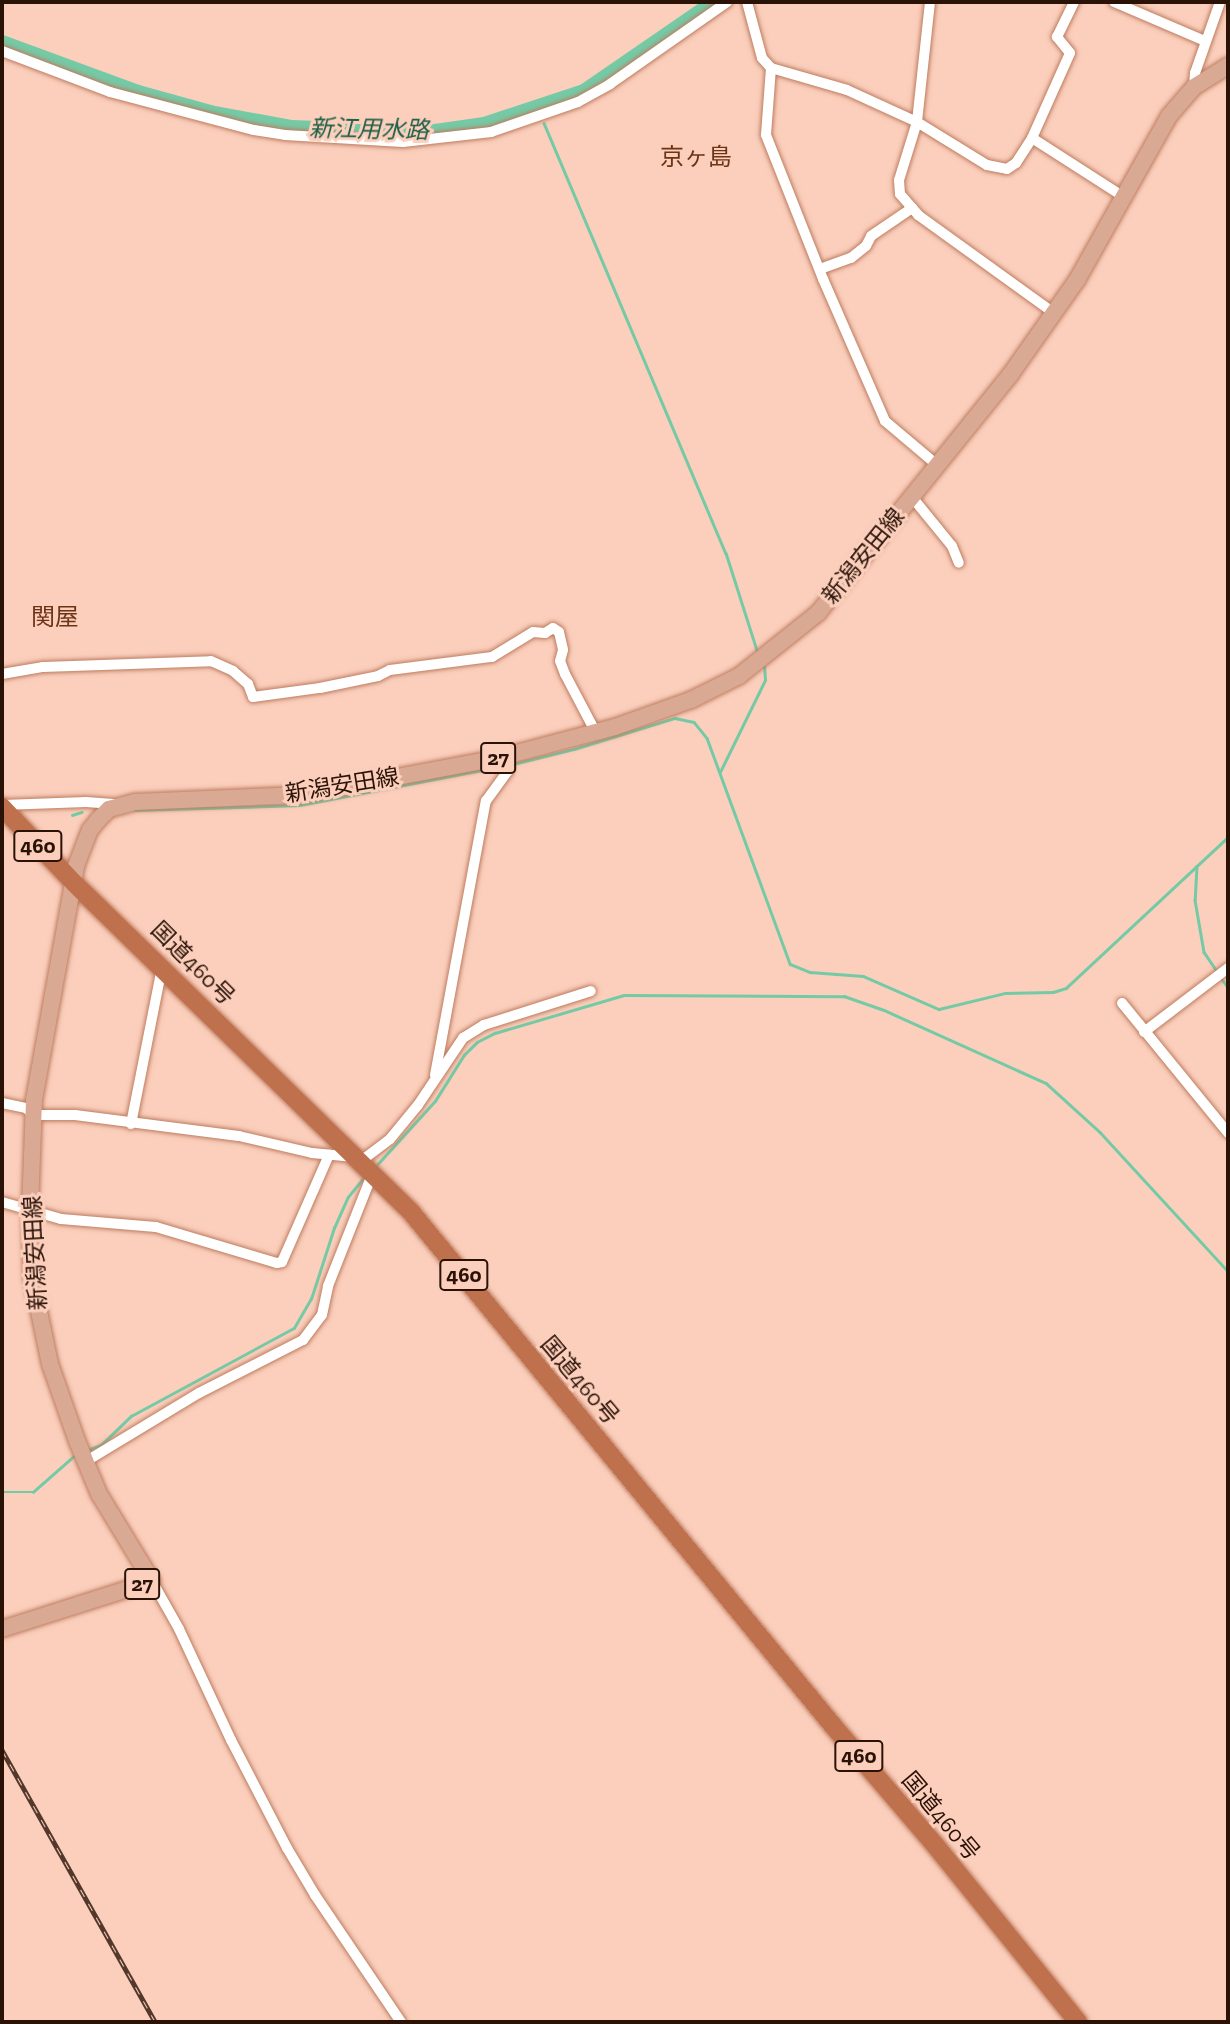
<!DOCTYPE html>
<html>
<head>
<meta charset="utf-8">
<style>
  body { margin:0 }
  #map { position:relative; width:1230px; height:2024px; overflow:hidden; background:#fbcfbc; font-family:"Zilla Slab","Noto Sans JP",serif }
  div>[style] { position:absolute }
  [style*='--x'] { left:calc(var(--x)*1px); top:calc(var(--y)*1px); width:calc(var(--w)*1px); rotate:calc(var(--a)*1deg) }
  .stream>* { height:2.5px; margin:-1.25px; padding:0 1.25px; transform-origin:1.25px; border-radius:1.25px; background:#75caa6 }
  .river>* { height:16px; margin:-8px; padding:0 8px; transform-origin:8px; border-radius:8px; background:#75caa6 }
  .roads { filter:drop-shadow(0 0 2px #be7c5f) drop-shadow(0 0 2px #be7c5f) }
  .street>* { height:10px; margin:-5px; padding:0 5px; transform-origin:5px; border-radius:5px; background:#fff }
  .primary>* { height:16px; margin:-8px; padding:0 8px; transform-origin:8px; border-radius:8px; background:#d9a994 }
  .highway>* { height:18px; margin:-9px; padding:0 9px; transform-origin:9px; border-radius:9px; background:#bf704c }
  .rail>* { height:5px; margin-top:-2.5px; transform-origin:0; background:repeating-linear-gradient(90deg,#fbcfbc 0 8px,#55382c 0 16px); box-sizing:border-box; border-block:2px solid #55382c }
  span { translate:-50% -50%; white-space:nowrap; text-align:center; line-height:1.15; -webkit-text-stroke:6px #fbcfbc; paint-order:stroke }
  .shield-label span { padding:2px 5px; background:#fbcfbc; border:2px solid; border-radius:5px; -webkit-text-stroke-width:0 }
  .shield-label { font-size:21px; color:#2b1207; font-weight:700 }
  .street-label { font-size:23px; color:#2b1207 }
  .water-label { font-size:24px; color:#206048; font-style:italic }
  .neighbourhood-label { font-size:24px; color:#6d3316 }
  .frame { position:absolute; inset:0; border:4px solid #2b1207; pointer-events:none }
</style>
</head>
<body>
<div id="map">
  <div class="stream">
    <div style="--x:544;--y:123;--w:467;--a:67.1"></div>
    <div style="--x:726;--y:553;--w:105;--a:72.3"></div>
    <div style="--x:509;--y:765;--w:67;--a:-13.8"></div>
    <div style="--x:574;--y:749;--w:106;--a:-17.1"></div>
    <div style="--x:675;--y:718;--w:19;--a:12"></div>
    <div style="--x:694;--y:722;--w:21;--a:51"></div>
    <div style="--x:707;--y:738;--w:241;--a:69.8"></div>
    <div style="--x:790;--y:964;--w:22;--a:22"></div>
    <div style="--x:810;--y:972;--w:53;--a:4.3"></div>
    <div style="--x:863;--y:976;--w:83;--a:23.5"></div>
    <div style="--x:939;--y:1009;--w:68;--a:-13.6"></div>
    <div style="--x:1005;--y:993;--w:48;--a:-1.2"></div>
    <div style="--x:1053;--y:992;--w:14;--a:-17"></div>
    <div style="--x:1066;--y:988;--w:221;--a:-43"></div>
    <div style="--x:720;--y:772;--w:102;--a:-63.9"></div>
    <div style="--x:765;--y:680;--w:13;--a:-94"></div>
    <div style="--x:135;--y:810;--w:165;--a:-1.7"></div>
    <div style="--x:300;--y:805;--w:207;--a:-10.9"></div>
    <div style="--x:72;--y:815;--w:10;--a:-17"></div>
    <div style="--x:1197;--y:866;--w:34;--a:93"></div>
    <div style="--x:1195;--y:900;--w:53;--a:80.2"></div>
    <div style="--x:1204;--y:952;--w:25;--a:56"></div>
    <div style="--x:1221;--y:978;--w:11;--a:52"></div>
    <div style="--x:374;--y:1168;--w:91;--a:-47.7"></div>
    <div style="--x:435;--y:1101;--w:54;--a:-57.8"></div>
    <div style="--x:464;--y:1055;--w:18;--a:-45"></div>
    <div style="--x:477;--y:1042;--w:20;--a:-27"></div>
    <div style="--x:495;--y:1033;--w:134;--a:-16.4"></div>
    <div style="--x:624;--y:995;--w:220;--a:0.3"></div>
    <div style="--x:844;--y:996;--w:42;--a:19.3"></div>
    <div style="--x:884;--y:1010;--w:178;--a:24.3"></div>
    <div style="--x:1046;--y:1083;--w:73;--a:42.2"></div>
    <div style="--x:1100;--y:1132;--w:189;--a:47.4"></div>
    <div style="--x:87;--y:1450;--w:15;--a:-20"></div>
    <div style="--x:101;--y:1445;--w:42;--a:-44"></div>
    <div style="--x:131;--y:1416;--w:185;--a:-28.4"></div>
    <div style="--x:294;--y:1328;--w:34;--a:-60"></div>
    <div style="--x:311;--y:1299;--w:75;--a:-72.1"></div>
    <div style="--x:334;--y:1228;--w:34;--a:-66"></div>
    <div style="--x:348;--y:1197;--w:26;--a:-51"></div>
    <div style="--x:2;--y:1492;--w:31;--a:0"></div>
    <div style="--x:33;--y:1492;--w:56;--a:-41.4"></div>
  </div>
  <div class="river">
    <div style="--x:2;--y:43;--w:145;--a:20.2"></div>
    <div style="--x:138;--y:93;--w:75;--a:15.5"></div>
    <div style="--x:210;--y:113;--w:82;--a:10.5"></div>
    <div style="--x:291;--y:128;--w:137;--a:2.1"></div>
    <div style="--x:428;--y:133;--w:57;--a:-8.1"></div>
    <div style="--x:484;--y:125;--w:105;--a:-18.3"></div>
    <div style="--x:584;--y:92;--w:159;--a:-34.5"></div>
  </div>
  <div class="roads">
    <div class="street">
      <div style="--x:747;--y:2;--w:58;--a:75"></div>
      <div style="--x:762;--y:58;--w:13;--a:48"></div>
      <div style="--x:771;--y:68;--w:79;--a:16.1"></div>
      <div style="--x:847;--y:90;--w:77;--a:24.6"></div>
      <div style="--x:917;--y:122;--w:82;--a:31.6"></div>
      <div style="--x:987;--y:165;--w:20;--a:11"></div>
      <div style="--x:1007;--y:169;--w:11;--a:-34"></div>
      <div style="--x:1016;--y:163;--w:30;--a:-57"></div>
      <div style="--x:1032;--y:138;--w:93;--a:-65.9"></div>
      <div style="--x:1070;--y:53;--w:21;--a:-129"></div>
      <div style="--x:1057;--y:37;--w:39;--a:-64"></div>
      <div style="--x:930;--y:2;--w:121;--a:96.2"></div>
      <div style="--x:917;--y:122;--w:61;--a:107.2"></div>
      <div style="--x:899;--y:180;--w:14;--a:86"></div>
      <div style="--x:900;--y:194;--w:28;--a:49"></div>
      <div style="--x:918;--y:215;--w:168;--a:35.8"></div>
      <div style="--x:1114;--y:2;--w:99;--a:23.2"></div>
      <div style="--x:2;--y:51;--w:116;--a:20.8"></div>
      <div style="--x:110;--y:92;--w:149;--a:14.8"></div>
      <div style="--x:254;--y:130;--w:31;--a:9"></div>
      <div style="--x:285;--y:135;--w:118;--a:3.4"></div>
      <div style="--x:403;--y:142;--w:89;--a:-6.5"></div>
      <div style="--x:491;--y:132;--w:92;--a:-19"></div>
      <div style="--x:578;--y:102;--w:37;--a:-29"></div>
      <div style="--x:610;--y:84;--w:143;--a:-35"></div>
      <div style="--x:771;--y:68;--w:67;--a:94.3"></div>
      <div style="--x:766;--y:135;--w:155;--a:68.4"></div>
      <div style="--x:823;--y:279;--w:155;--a:66.4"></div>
      <div style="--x:885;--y:421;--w:68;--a:40.2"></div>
      <div style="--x:1194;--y:87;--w:14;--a:-86"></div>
      <div style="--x:1195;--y:73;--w:75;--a:-70.6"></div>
      <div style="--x:1032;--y:138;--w:109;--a:32.7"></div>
      <div style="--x:820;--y:269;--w:33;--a:-20"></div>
      <div style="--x:851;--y:258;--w:19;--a:-39"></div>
      <div style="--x:866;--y:246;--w:11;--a:-63"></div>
      <div style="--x:871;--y:236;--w:50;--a:-34.3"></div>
      <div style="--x:912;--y:497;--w:63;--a:50.8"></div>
      <div style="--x:952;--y:546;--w:18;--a:68"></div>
      <div style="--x:2;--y:674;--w:42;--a:-9.7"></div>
      <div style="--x:43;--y:667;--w:168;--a:-2"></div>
      <div style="--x:211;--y:661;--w:24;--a:24"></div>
      <div style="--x:233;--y:671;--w:20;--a:41"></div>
      <div style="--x:248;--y:684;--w:14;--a:69"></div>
      <div style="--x:253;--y:697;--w:68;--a:-7.7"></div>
      <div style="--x:320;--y:688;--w:59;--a:-11.7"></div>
      <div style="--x:378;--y:676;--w:13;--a:-27"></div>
      <div style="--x:390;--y:670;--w:103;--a:-7.3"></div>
      <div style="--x:492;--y:657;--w:48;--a:-31.4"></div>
      <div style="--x:533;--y:632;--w:12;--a:5"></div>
      <div style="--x:545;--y:633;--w:9;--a:-32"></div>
      <div style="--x:553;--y:628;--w:7;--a:34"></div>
      <div style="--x:559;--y:632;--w:18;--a:77"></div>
      <div style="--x:563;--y:650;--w:11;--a:105"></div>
      <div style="--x:560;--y:661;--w:14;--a:69"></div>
      <div style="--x:565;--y:674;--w:64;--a:62.2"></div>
      <div style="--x:2;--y:805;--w:84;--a:-2"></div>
      <div style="--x:86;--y:802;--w:31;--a:4"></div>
      <div style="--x:1122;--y:1003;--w:168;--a:50.8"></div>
      <div style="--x:1144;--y:1032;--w:106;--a:-37.3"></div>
      <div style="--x:435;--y:1075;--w:279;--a:-79.5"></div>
      <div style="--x:486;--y:801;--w:37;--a:-54"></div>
      <div style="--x:508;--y:771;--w:15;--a:-101"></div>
      <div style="--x:2;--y:1103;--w:25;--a:12"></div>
      <div style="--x:26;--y:1108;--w:10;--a:45"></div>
      <div style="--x:33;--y:1115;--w:42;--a:0"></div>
      <div style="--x:75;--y:1115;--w:165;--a:7.3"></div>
      <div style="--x:239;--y:1136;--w:75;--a:13.1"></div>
      <div style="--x:312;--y:1153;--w:53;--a:5.4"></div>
      <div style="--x:365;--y:1158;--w:31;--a:-37"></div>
      <div style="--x:390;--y:1139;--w:44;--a:-50.5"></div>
      <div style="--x:418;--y:1105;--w:81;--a:-56.1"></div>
      <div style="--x:463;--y:1038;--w:25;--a:-32"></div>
      <div style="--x:484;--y:1025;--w:112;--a:-17.6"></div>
      <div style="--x:131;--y:1124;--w:159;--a:-78.8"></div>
      <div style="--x:2;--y:1202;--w:61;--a:16.1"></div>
      <div style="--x:61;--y:1219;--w:95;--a:4.8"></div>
      <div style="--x:156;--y:1227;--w:126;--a:16.6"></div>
      <div style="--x:277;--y:1263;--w:5;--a:-11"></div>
      <div style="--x:282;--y:1262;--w:117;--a:-66.3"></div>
      <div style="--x:85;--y:1462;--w:133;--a:-31.2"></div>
      <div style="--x:199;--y:1393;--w:117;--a:-27"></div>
      <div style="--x:303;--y:1340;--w:31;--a:-53"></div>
      <div style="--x:322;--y:1315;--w:30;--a:-78"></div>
      <div style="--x:328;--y:1286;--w:119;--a:-68.4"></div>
      <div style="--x:152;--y:1581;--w:55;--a:60.6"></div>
      <div style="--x:179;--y:1629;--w:123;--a:64.9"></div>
      <div style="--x:231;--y:1740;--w:122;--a:62.6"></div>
      <div style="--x:287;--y:1848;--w:55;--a:59.2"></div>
      <div style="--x:315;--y:1895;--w:153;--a:55.9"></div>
    </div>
    <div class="primary">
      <div style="--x:2;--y:1629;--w:157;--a:-17.7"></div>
      <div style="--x:152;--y:1581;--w:102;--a:-121.3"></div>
      <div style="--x:99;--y:1494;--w:57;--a:-112.5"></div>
      <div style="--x:77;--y:1441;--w:82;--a:-109.3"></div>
      <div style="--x:50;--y:1364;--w:88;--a:-101.8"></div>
      <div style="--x:32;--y:1278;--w:68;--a:-91.7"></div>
      <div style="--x:30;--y:1210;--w:110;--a:-87.9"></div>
      <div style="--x:34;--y:1100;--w:238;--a:-79.8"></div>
      <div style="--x:76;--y:866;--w:39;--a:-69"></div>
      <div style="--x:90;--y:830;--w:13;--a:-51"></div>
      <div style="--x:98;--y:820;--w:16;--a:-45"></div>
      <div style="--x:109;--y:809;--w:27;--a:-15"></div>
      <div style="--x:135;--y:802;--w:166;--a:-2.4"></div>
      <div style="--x:301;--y:795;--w:196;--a:-10.6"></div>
      <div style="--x:494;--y:759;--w:125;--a:-14.8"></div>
      <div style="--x:615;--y:727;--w:81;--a:-19.6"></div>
      <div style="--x:691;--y:700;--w:54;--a:-26.6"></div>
      <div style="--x:739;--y:676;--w:101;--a:-38.6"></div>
      <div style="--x:818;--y:613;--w:306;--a:-51.1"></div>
      <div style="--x:1010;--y:375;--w:116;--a:-54.8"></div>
      <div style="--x:1077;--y:280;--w:188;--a:-60.7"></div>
      <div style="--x:1169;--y:116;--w:38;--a:-49"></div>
      <div style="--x:1194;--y:87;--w:40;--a:-32"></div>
    </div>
    <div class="highway">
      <div style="--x:2;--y:807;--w:106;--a:46.5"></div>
      <div style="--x:75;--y:884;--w:470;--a:44.3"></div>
      <div style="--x:411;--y:1212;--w:666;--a:50.6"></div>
      <div style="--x:834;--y:1727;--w:155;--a:49.4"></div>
      <div style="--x:935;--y:1845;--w:228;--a:51.1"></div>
    </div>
  </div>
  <div class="rail">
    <div style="--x:2;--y:1750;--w:312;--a:60.6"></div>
  </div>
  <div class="shield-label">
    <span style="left:498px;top:758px">27</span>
    <span style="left:38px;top:846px">460</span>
    <span style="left:464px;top:1275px">460</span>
    <span style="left:142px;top:1584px">27</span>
    <span style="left:859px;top:1756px">460</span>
  </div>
  <div class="street-label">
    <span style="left:863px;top:556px;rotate:-51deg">新潟安田線</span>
    <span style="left:342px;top:785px;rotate:-9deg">新潟安田線</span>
    <span style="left:193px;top:963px;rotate:45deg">国道460号</span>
    <span style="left:35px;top:1253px;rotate:-93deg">新潟安田線</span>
    <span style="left:580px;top:1380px;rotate:50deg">国道460号</span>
    <span style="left:941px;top:1816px;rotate:50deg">国道460号</span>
  </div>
  <div class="water-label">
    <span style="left:369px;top:129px;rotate:1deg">新江用水路</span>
  </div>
  <div class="neighbourhood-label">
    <span style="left:696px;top:157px">京ヶ島</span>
    <span style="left:55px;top:617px">関屋</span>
  </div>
  <div class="frame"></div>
</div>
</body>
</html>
